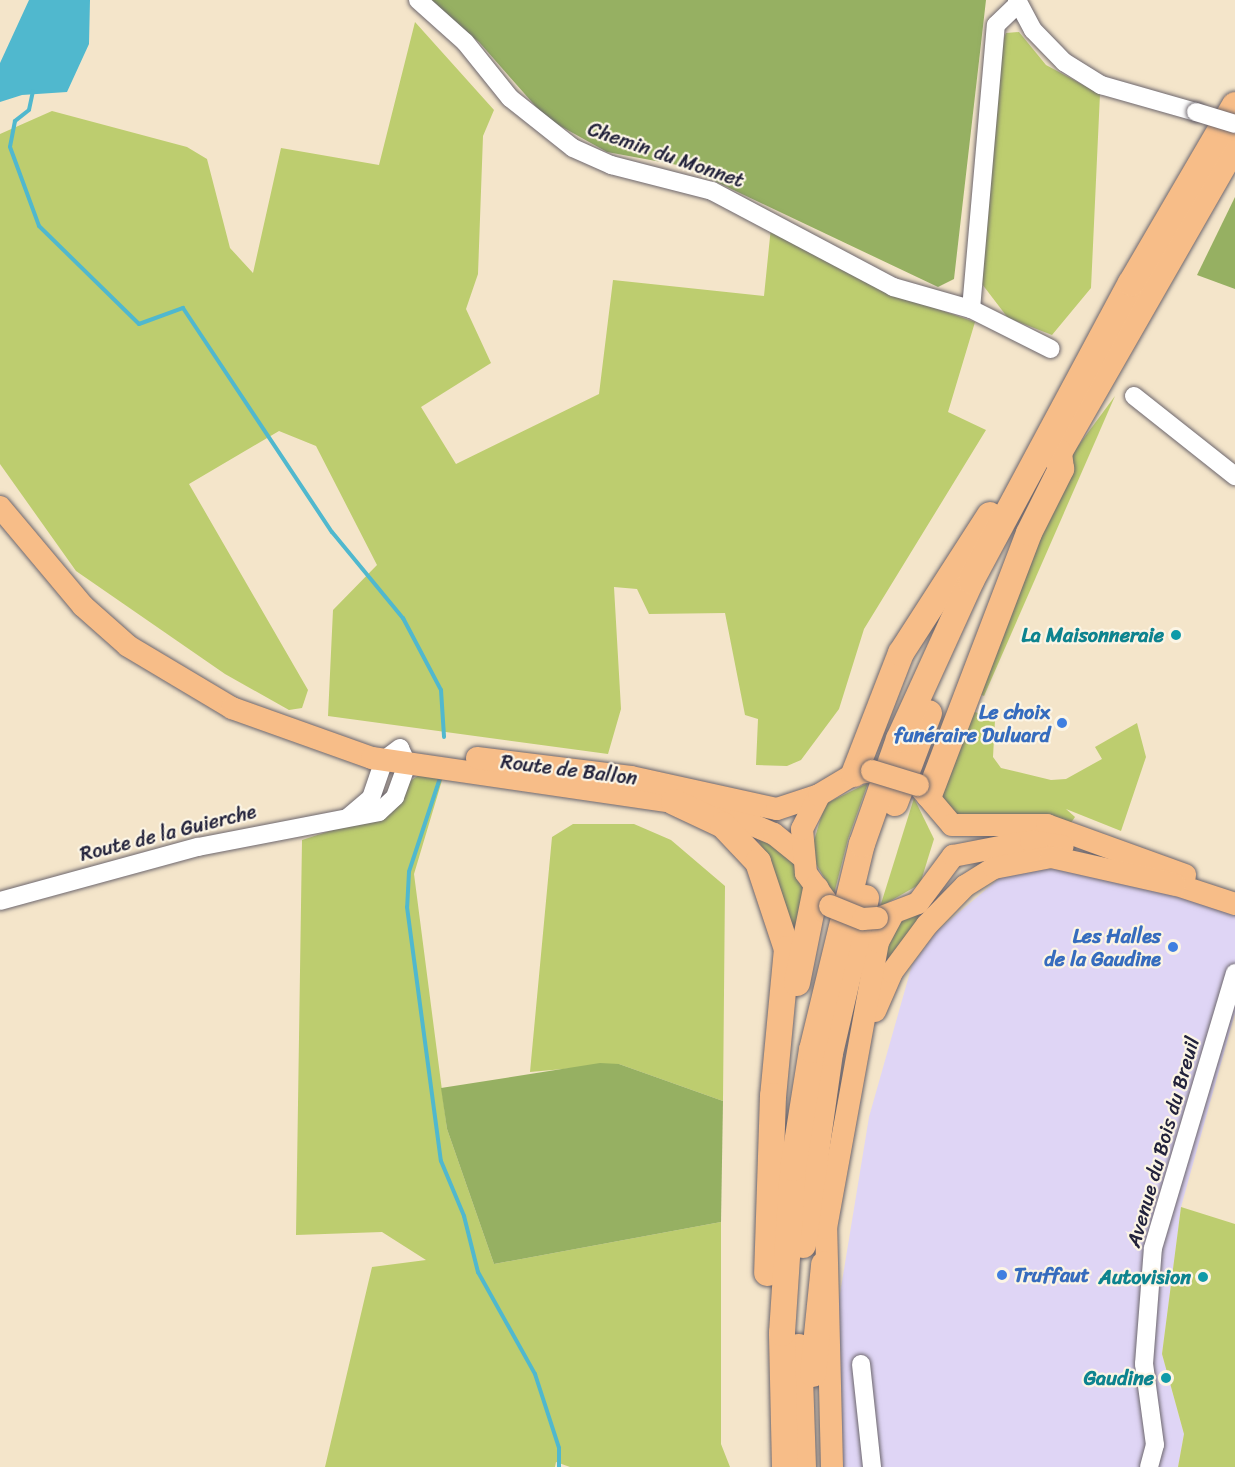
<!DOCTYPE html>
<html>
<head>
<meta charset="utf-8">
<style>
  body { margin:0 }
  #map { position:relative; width:1235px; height:1467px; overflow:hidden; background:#f4e5ca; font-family:Sriracha,sans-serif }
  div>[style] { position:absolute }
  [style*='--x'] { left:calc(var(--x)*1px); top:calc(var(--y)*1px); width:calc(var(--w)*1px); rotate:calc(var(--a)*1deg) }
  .built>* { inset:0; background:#dfd5f5 }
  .green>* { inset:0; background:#bdcd6f }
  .forest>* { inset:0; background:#96b062 }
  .water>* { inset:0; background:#50b8ce }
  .stream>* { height:4px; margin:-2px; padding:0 2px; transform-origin:2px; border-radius:2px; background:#50b8ce }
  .roads { filter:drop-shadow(0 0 2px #6c666d) drop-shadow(0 0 2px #6c666d) }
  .minor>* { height:18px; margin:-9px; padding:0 9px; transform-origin:9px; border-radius:9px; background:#fff }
  .major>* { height:22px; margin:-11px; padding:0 11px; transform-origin:11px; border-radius:11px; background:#f7bd88 }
  .highway>* { height:26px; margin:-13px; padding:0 13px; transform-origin:13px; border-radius:13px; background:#f7bd88 }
  .bridges { filter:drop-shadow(0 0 2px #6c666d) drop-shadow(0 0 2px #6c666d) }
  .minor-bridge>* { height:18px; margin:-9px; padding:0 9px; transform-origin:9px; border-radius:9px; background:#fff }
  .major-bridge>* { height:22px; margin:-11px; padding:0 11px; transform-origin:11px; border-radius:11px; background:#f7bd88 }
  .dots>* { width:16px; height:16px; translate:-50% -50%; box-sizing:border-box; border:3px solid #fcf5e5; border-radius:50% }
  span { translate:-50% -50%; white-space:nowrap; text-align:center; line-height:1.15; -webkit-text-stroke:4.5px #fcf5e5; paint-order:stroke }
  .street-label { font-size:20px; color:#22223b }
  .culture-label { font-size:20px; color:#0d838f; font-weight:700 }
  .right { translate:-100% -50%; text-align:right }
  .shop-label { font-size:20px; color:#366cbe; font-weight:700 }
  .left { translate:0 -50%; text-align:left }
</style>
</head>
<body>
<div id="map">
  <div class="built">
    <div style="clip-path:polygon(1083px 868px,1235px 913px,1235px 1013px,1181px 1207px,1162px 1354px,1184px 1434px,1178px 1467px,841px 1467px,838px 1306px,869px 1117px,912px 965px,937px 931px,1002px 876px,1028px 869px)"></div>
  </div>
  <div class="green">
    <div style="clip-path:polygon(415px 22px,494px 110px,483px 136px,478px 274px,466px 309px,491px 363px,421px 407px,456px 464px,599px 394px,613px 280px,764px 296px,771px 227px,894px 294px,975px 322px,948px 412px,986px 430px,864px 629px,839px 709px,801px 760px,787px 766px,756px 765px,758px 719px,745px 715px,725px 613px,649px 614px,637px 589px,614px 587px,621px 709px,608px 754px,328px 716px,333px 610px,377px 565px,316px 446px,279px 431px,189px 484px,308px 690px,302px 708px,289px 710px,225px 674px,76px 571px,0 464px,0 134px,52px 111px,187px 147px,207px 159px,230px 248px,253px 273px,281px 148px,379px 165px)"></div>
    <div style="clip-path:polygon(1019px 32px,1046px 65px,1100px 94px,1091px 288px,1052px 335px,1008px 318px,982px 284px,1002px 43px,1006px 33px)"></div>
    <div style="clip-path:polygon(1115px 396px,984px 696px,970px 690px,1061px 469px)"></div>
    <div style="clip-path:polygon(963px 707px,995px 720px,993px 757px,1001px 768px,1051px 780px,1066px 779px,1102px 759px,1095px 747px,1137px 723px,1146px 757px,1121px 831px,1066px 809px,1075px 817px,1066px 830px,952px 825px,932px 780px)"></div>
    <div style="clip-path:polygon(422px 773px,443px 777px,414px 874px,447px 1129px,494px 1264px,721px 1222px,721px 1444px,730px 1467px,570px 1467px,556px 1462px,555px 1467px,325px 1467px,372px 1267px,426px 1260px,382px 1232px,296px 1235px,302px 840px,342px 827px)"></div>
    <div style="clip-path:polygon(868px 783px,848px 839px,834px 894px,810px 854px,825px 804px)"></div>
    <div style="clip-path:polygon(914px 798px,934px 839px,920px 884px,880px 907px)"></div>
    <div style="clip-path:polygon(573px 824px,634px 824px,671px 840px,725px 886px,723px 1101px,619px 1064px,530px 1072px,552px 837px)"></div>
    <div style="clip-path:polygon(758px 838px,788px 851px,807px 893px,795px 939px)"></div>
    <div style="clip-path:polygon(915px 912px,922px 918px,892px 972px,875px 958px,892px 916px)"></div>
    <div style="clip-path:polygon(1181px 1207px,1235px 1224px,1235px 1467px,1178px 1467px,1184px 1434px,1162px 1354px)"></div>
  </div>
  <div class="forest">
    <div style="clip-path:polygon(426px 0,986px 0,954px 279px,938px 287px,683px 166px,607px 152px,546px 118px,479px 42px)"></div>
    <div style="clip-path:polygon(1235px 197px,1235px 289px,1197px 275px)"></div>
    <div style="clip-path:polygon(600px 1063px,619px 1064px,723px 1101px,721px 1222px,494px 1264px,447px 1129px,441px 1088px)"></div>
  </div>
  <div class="water">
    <div style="clip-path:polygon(29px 0,90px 0,89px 44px,67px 92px,22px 95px,0 102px,0 63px)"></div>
  </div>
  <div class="stream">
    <div style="--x:33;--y:91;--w:19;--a:102"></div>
    <div style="--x:29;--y:110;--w:18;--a:142"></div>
    <div style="--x:15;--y:121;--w:26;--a:101"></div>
    <div style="--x:10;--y:147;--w:84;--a:69.8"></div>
    <div style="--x:39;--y:226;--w:140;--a:44.4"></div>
    <div style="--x:139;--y:324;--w:47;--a:-20"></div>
    <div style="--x:183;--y:308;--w:269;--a:56.4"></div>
    <div style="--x:332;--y:532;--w:112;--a:50.5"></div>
    <div style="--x:403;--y:618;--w:81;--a:62.2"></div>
    <div style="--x:441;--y:690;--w:47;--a:86.3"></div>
    <div style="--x:440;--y:778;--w:99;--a:108.3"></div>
    <div style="--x:409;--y:872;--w:35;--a:93"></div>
    <div style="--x:407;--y:907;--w:256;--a:82.4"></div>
    <div style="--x:441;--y:1161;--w:60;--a:67.3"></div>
    <div style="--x:464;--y:1216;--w:58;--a:76"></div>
    <div style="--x:478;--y:1272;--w:117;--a:60.8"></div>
    <div style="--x:535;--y:1374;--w:78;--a:72"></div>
    <div style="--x:559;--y:1448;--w:19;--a:90"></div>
  </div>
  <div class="roads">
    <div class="minor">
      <div style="--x:418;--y:0;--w:63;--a:41.8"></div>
      <div style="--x:465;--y:42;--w:72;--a:51.2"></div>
      <div style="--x:510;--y:98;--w:80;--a:38.4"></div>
      <div style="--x:573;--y:148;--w:42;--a:24.1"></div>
      <div style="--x:611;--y:165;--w:104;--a:14.4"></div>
      <div style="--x:712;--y:191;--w:205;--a:27.9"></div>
      <div style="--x:893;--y:287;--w:81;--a:15.8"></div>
      <div style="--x:971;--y:309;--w:89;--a:26.6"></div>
      <div style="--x:1017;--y:0;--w:34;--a:62"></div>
      <div style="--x:1033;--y:30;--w:45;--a:45.9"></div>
      <div style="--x:1064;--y:62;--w:44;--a:31.9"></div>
      <div style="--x:1101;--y:85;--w:99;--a:15.9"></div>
      <div style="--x:971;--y:309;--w:285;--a:-85"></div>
      <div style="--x:996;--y:25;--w:30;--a:-44"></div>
      <div style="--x:1134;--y:396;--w:129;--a:38.4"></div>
      <div style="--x:0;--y:901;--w:205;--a:-15.3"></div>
      <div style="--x:198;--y:847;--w:184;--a:-10.9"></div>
      <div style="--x:379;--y:812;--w:22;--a:-43"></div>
      <div style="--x:395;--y:797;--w:35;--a:-70"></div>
      <div style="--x:407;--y:764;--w:17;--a:-114"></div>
      <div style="--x:400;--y:748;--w:20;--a:143"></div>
      <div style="--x:384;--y:760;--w:40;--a:108.9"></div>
      <div style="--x:371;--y:798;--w:30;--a:140"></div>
      <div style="--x:861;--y:1364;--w:104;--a:83.9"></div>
      <div style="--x:1149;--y:1467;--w:23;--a:-75"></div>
      <div style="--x:1155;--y:1445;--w:82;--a:-97.7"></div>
      <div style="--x:1144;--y:1364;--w:116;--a:-85.6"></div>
      <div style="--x:1153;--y:1248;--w:287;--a:-73.4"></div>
    </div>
    <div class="major">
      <div style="--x:0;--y:507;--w:129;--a:50"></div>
      <div style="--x:83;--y:606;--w:60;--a:41.6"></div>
      <div style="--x:128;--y:646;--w:121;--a:30.8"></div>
      <div style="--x:232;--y:708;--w:149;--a:19.7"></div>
      <div style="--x:372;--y:758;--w:305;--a:8.3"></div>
      <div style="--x:674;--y:802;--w:69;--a:15"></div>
      <div style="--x:741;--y:820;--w:36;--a:23"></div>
      <div style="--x:774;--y:834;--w:35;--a:39"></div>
      <div style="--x:477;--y:758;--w:155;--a:7"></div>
      <div style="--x:631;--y:777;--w:149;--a:12.4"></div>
      <div style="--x:777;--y:809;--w:44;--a:-18.4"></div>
      <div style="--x:918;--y:785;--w:52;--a:49.6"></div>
      <div style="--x:952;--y:825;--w:95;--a:0"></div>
      <div style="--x:1047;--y:825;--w:147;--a:19.9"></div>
      <div style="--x:1162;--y:880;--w:77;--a:18.2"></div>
      <div style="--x:827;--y:902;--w:36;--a:-126"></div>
      <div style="--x:806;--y:873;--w:44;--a:-95.2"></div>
      <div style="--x:802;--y:829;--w:38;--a:-63"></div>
      <div style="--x:819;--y:795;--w:41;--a:-31"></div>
      <div style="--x:854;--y:774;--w:17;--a:-10"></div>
      <div style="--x:879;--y:918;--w:42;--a:-21"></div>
      <div style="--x:918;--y:903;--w:59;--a:-53.3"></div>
      <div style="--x:953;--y:856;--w:79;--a:-10.9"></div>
      <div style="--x:1031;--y:841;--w:32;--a:9"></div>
      <div style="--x:875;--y:1011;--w:43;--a:-66.4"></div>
      <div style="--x:892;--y:972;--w:59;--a:-53.3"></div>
      <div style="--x:927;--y:925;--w:54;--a:-45.7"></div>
      <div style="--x:965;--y:886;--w:34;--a:-32"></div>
      <div style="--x:994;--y:868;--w:58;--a:-10.9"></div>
      <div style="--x:1051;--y:857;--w:127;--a:12.7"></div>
      <div style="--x:832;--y:1467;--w:239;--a:-91.4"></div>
      <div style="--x:826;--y:1228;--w:291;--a:-79.7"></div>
      <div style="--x:878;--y:942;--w:30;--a:-62"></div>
    </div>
    <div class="highway">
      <div style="--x:1056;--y:458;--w:360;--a:-60.2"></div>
      <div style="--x:854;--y:774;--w:130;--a:-68.8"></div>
      <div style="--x:901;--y:653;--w:164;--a:-57.2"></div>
      <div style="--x:929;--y:795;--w:280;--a:-69.1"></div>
      <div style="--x:1029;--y:533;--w:72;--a:-63.4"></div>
      <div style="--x:1061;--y:469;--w:17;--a:-97"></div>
      <div style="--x:674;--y:802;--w:54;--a:25.1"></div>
      <div style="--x:723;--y:825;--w:51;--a:46.6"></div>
      <div style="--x:758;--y:862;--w:92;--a:71.6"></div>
      <div style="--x:787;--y:949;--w:148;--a:95.4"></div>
      <div style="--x:773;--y:1096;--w:177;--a:91.9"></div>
      <div style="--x:895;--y:803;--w:96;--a:-69.3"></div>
      <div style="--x:797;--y:983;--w:96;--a:-78.6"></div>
      <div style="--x:803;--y:1245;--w:194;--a:-82"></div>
      <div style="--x:830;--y:1053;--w:159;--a:-76.9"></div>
      <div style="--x:799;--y:1347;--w:120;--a:88.1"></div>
      <div style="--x:813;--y:1374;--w:110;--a:-84.2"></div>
      <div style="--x:785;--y:1467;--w:134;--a:-91.3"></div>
      <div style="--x:782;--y:1333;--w:165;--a:-86.2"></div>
      <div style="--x:793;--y:1168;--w:120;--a:-80.9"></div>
      <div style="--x:812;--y:1050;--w:212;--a:-76.4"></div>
      <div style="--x:862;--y:844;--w:111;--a:-70.6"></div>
      <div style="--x:899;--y:739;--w:174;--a:-65.5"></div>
      <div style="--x:971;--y:581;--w:338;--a:-61.8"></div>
      <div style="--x:1131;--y:283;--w:206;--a:-59.7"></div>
    </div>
  </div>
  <div class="bridges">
    <div class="minor-bridge">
      <div style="--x:1196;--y:112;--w:41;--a:17.1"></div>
    </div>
    <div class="major-bridge">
      <div style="--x:872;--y:771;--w:48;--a:16.9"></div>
      <div style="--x:830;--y:906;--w:35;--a:22"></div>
      <div style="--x:863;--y:919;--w:14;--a:-4"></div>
    </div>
  </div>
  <div class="dots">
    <div style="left:1176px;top:635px;background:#0f9aa8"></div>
    <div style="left:1062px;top:723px;background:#3f7fe0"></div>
    <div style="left:1173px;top:947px;background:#3f7fe0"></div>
    <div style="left:1002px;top:1275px;background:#3f7fe0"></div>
    <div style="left:1203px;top:1277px;background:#0f9aa8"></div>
    <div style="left:1166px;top:1378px;background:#0f9aa8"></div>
  </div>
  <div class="street-label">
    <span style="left:666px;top:155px;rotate:19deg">Chemin du Monnet</span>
    <span style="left:569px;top:770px;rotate:7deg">Route de Ballon</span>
    <span style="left:168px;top:833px;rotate:-14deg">Route de la Guierche</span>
    <span style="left:1163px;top:1142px;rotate:-74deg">Avenue du Bois du Breuil</span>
  </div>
  <div class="culture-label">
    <span class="right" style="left:1164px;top:635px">La Maisonneraie</span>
    <span class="right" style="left:1191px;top:1277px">Autovision</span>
    <span class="right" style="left:1154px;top:1378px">Gaudine</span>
  </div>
  <div class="shop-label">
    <span class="right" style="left:1050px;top:724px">Le choix<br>funéraire Duluard</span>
    <span class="right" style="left:1161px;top:948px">Les Halles<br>de la Gaudine</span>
    <span class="left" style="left:1014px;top:1275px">Truffaut</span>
  </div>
</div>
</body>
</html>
